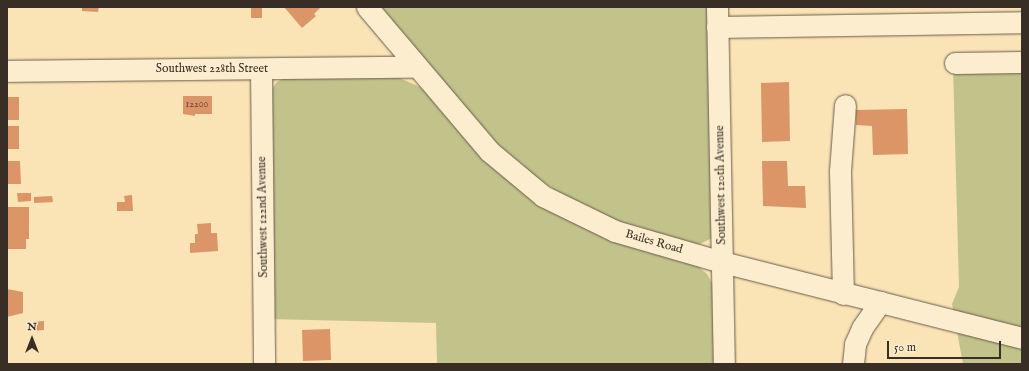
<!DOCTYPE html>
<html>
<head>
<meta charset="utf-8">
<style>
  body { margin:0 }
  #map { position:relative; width:1029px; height:371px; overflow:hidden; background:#fae3b5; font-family:"IM FELL English",serif }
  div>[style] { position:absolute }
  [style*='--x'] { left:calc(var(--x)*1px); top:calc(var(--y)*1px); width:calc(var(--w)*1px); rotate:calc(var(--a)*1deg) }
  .green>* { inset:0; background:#c1c38b }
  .building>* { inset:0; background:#dc9566 }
  .roads { filter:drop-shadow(0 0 1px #695b4a) drop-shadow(0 0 1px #695b4a) }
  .minor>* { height:21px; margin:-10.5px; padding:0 10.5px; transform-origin:10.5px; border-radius:10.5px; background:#fcedcf }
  span { translate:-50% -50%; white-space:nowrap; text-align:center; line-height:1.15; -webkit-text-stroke:3px #fcedcf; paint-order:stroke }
  .number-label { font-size:10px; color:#624836 }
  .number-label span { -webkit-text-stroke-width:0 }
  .street-label { font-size:12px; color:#392e26 }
  .frame { position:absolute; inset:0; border:8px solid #392e26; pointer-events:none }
  .north { position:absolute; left:12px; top:319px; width:40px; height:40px; -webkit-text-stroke:3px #fcedcf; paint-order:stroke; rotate:0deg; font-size:11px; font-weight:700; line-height:16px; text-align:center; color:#392e26 }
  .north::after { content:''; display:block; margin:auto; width:14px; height:18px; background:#392e26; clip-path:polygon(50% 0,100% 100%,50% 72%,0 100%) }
  .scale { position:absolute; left:887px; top:341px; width:114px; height:18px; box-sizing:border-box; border:2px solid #392e26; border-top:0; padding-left:5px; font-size:12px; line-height:14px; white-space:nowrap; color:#392e26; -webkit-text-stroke:3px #fcedcf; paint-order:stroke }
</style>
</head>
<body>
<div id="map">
  <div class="green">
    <div style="clip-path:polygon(375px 7px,712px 7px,712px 238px,696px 246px,643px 232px,583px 207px,538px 179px,498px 145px,421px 62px)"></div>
    <div style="clip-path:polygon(1022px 64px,1022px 364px,963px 364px,952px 304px,959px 287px,953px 65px)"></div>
    <div style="clip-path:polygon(286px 77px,397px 77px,411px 83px,424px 89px,511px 178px,695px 264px,707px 274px,714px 287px,716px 364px,437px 364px,436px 323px,269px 319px,270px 91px,277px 82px)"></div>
  </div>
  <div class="building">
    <div style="clip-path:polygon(82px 7px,99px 7px,98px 12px,82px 11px)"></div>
    <div style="clip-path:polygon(251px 7px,262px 7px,262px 18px,251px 18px)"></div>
    <div style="clip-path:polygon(284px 7px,321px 7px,314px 14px,316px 16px,302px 28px)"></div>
    <div style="clip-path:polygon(789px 82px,790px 141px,762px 142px,761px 83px)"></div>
    <div style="clip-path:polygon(183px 96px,212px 96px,212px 114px,195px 114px,195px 116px,183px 114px)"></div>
    <div style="clip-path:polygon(7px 97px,19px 97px,19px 120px,7px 120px)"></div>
    <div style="clip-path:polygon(907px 109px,908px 154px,873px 155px,872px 126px,856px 125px,856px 110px)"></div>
    <div style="clip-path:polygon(7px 126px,19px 126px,19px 149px,7px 149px)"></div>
    <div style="clip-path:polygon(7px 161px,20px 161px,21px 184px,7px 184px)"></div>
    <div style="clip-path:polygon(762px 161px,787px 161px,788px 186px,805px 186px,806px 208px,763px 206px)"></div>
    <div style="clip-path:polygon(17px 193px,31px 193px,31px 201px,18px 202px)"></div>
    <div style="clip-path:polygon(132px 195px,133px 211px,117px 211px,117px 202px,125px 202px,124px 196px)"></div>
    <div style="clip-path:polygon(52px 196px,53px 202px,34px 203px,34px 197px)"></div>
    <div style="clip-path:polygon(7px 207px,29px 207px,29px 239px,26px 239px,26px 249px,7px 249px)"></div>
    <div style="clip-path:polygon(211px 223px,211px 233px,217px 233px,218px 251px,190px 253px,190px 243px,195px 243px,195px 234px,198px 234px,197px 224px)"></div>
    <div style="clip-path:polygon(7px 289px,23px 292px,23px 313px,7px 317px)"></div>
    <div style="clip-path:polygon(44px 321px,44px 330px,32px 331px,32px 322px)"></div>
    <div style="clip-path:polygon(330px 329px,331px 360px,303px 361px,302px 330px)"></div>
  </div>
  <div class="roads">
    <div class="minor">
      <div style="--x:367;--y:7;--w:189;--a:49.7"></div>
      <div style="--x:489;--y:151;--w:70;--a:39.8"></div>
      <div style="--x:543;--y:196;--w:80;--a:25.9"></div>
      <div style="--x:615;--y:231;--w:111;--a:16.2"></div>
      <div style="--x:722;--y:262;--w:309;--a:14.2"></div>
      <div style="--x:717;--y:7;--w:357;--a:88.9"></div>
      <div style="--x:717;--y:27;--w:305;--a:-0.9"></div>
      <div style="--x:955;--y:63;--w:67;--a:-0.9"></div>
      <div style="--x:261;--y:70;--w:294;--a:89.4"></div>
      <div style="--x:7;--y:71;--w:409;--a:-0.6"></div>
      <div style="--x:843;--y:294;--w:123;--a:-91.4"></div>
      <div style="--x:840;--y:171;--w:66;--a:-85.7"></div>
      <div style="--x:853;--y:364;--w:20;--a:-84"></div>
      <div style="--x:855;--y:344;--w:17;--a:-66"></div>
      <div style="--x:862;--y:328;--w:32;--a:-55"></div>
    </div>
  </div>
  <div class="number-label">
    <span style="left:197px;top:105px">12200</span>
  </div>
  <div class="street-label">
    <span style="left:212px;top:69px">Southwest 228th Street</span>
    <span style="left:721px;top:185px;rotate:-91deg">Southwest 120th Avenue</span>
    <span style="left:263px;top:217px;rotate:-91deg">Southwest 122nd Avenue</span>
    <span style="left:654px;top:242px;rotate:16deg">Bailes Road</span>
  </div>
  <div class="frame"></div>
  <div class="north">N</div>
  <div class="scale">50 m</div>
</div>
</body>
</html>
